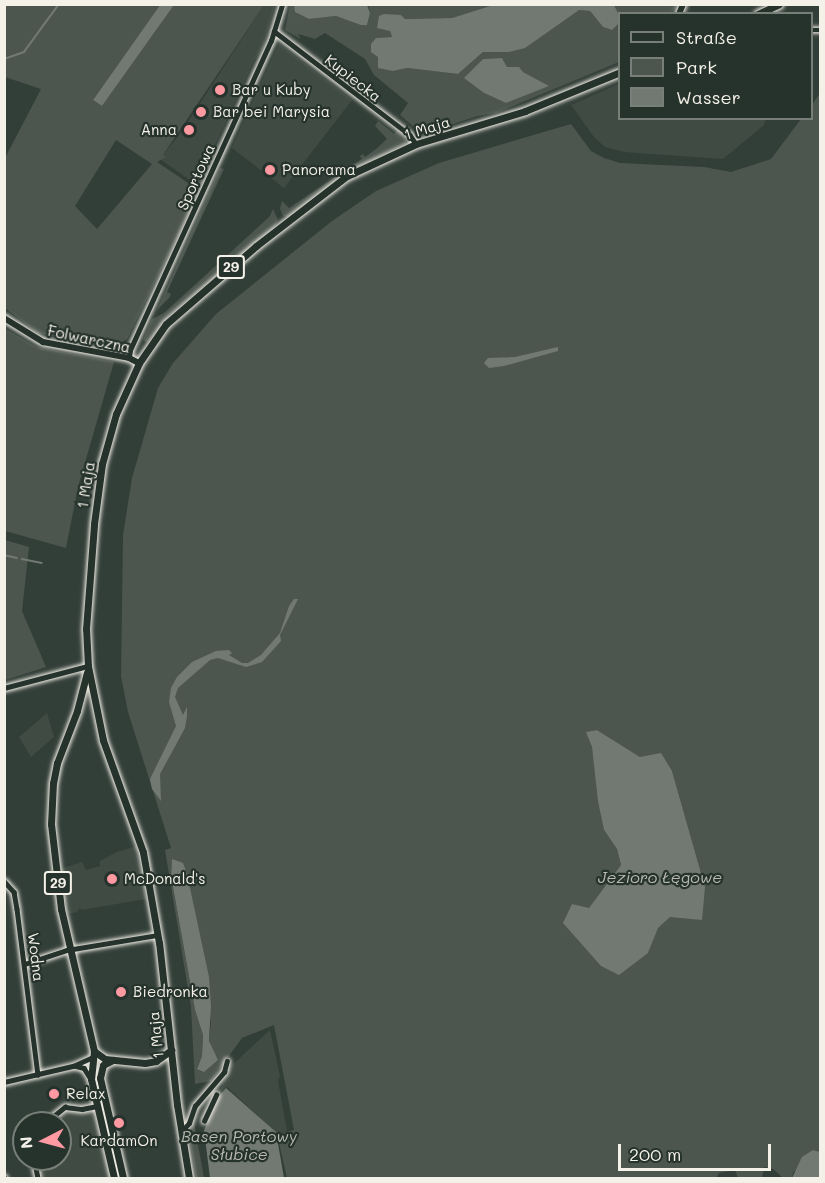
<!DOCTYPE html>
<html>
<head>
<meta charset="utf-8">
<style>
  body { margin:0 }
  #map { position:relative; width:825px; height:1183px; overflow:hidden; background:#323e38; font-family:Mali,sans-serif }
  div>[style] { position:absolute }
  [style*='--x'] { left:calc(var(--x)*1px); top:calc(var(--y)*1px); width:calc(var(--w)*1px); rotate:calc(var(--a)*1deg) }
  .built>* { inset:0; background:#404b44 }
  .green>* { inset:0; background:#4c564f }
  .water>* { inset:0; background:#727972 }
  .stream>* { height:1.5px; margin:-0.75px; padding:0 0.75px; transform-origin:0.75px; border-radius:0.75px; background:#727972 }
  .roads { filter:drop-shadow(0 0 2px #f4f1e8) drop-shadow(0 0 2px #f4f1e8) }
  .street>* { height:4.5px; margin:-2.25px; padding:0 2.25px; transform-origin:2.25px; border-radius:2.25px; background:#26332d }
  .secondary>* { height:6px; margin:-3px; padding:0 3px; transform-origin:3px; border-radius:3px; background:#26332d }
  .primary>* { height:7px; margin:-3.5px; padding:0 3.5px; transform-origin:3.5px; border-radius:3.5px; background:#26332d }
  .dots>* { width:16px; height:16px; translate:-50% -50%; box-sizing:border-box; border:3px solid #26332d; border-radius:50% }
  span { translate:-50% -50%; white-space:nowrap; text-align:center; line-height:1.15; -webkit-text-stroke:4.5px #26332d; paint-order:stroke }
  .shield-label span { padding:2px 4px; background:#26332d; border:2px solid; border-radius:4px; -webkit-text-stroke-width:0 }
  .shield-label { font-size:14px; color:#f4f1e8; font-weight:700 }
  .street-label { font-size:15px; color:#f4f1e8 }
  .poi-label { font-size:15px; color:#f4f1e8 }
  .left { translate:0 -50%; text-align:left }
  .right { translate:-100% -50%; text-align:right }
  .water-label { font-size:16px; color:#babbb3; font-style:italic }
  .frame { position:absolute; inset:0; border:6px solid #f4f1e8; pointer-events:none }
  .legend { position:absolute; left:618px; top:12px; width:195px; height:108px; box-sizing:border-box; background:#26332d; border:2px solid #787f78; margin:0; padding:8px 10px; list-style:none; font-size:18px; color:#f4f1e8 }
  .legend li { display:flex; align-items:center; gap:12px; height:30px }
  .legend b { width:30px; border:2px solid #787f78 }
  .north { position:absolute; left:12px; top:1111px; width:60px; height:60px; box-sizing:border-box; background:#26332d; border:2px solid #787f78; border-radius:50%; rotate:264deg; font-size:16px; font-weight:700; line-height:24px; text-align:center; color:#f4f1e8 }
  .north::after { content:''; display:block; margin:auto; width:21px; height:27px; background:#ff9aa2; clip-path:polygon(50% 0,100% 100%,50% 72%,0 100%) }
  .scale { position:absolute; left:618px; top:1144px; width:153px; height:27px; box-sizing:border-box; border:3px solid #f4f1e8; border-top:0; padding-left:8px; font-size:18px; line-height:21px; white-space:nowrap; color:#f4f1e8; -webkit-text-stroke:4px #26332d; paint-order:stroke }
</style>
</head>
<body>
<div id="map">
  <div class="built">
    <div style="clip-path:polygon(264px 5px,275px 5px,263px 47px,254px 60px,206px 164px,209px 166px,201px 188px,160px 159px,182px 131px)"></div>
    <div style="clip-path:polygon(279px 44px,352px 100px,284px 188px,232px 148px)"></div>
    <div style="clip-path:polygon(619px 84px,620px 118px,766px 119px,764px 125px,723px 159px,624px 152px,605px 147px,594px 137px,571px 105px)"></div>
    <div style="clip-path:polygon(47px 713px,54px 737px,31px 757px,19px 737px)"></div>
    <div style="clip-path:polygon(136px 846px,146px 899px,81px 910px,80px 908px,77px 912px,67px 914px,60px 869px,82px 862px,86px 870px,100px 866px,100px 861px,117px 852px)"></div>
    <div style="clip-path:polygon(270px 1030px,280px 1076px,278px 1081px,287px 1131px,277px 1134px,227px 1087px,217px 1097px,230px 1067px)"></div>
    <div style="clip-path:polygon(63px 1110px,94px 1110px,110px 1178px,40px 1178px,36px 1159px,60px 1159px,60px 1123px,49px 1123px)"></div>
  </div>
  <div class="green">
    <div style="clip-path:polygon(evenodd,5px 5px,160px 5px,93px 100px,102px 106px,174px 5px,264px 5px,163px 155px,166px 157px,157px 162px,200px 191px,127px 339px,113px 347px,38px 333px,5px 308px,4px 160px,41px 89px,5px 77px,5px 5px,116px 140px,152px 164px,97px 229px,75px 206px,116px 140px)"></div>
    <div style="clip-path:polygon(evenodd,290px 5px,294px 5px,296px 12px,309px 19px,336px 16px,367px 25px,370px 13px,368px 5px,493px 5px,452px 18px,405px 19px,401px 15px,390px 31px,392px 37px,376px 38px,378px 57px,393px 71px,407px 68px,458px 74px,483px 52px,509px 52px,579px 10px,590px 11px,603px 27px,612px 30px,618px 23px,618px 13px,614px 5px,677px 5px,671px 13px,620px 14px,619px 62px,496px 113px,477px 116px,425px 133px,420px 132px,400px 115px,408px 103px,374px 75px,365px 59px,325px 33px,315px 39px,298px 34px,301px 39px,285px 30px,290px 5px,502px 58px,507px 67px,523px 72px,548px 86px,506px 103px,484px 93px,465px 78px,483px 59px,502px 58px)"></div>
    <div style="clip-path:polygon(evenodd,820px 93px,820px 1152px,813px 1150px,793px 1173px,792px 1178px,783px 1178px,773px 1169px,764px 1167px,762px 1178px,738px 1178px,735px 1170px,719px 1173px,716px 1178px,287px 1178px,277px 1134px,294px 1130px,274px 1025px,242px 1038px,211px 1081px,195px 1084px,191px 1007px,165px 850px,171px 848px,128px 712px,121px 676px,123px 535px,132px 478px,158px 388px,173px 363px,216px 314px,332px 221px,376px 191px,439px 163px,571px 124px,591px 151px,604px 158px,620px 163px,704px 167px,731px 172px,771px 159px,801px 119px,812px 118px,812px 105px,820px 93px,597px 730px,640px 757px,672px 771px,705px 887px,658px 927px,648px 953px,572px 904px,589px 909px,621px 865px,617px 849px,604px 830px,592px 747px,587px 732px,597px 730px,820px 93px,172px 859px,211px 1021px,209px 1041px,217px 1060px,197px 1068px,202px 1056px,203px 1035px,195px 1010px,171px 876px,172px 859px)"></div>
    <div style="clip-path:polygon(378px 121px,394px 134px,398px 129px,407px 137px,406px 143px,353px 169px,288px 217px,283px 216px,280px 209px,282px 201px,289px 208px,362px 159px,360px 156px,363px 154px,365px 157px,376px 149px,387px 139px,375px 126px)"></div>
    <div style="clip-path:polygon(220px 168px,224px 169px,167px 292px,171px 294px,169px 298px,157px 310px)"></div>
    <div style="clip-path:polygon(273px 209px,278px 220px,274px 228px,170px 314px,147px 343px,143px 340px,152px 319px,164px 313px,257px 228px,270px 216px)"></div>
    <div style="clip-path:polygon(4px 328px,37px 347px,114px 362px,78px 487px,66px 548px,5px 531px)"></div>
    <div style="clip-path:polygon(5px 540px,29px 547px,22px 611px,46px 667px,5px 680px)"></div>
    <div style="clip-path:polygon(193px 1117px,204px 1178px,196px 1178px,190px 1140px)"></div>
  </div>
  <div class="water">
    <div style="clip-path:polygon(160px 5px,174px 5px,102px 106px,93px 100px)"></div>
    <div style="clip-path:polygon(294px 5px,367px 5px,370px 13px,367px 25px,361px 25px,336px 16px,309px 19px,295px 12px)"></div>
    <div style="clip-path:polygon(493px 5px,614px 5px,618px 13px,618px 24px,612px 30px,603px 27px,590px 11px,579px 10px,525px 48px,509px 52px,483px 52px,458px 74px,407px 68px,393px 71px,378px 68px,378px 57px,371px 52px,371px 44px,376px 38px,392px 37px,390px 31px,377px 28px,379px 16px,384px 14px,401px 15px,405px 19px,452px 18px)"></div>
    <div style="clip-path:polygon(502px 58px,507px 67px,519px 67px,523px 72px,549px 86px,506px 103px,484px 93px,464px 78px,483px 59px)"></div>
    <div style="clip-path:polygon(558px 347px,558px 351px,504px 366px,489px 368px,484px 363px,488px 358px,515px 357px)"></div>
    <div style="clip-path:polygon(294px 599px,298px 599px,280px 635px,281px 641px,262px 662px,246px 667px,218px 658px,210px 660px,178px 688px,175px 697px,183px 715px,187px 707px,187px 716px,185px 728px,160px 774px,161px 801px,152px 789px,150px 779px,176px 726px,169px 702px,171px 688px,177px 677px,192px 662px,216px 651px,229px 650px,232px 653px,229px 655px,242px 663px,248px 663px,261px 655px,280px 633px,289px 606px)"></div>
    <div style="clip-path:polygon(597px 730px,640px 757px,661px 753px,672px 771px,705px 887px,702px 920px,670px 917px,658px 928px,648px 953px,619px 975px,601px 966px,563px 923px,572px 904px,589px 908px,621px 865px,617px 849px,604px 830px,598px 801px,592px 747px,586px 732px)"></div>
    <div style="clip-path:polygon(172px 859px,183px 863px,187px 874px,209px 977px,211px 1006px,209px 1041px,218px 1060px,204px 1072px,197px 1069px,202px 1056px,203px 1035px,195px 1010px,171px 876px)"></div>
    <div style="clip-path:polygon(226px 1088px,276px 1132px,284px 1178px,210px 1178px,204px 1130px,218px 1097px)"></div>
    <div style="clip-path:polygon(813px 1150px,820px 1152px,820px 1178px,792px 1178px,802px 1157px)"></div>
  </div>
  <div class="stream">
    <div style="--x:4;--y:59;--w:21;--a:-19"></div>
    <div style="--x:24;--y:52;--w:59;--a:-53.9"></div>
    <div style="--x:4;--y:555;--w:13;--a:13"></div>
    <div style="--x:22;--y:559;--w:20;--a:11"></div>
  </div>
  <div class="roads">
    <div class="street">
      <div style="--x:812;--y:30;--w:8;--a:0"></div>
      <div style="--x:274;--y:31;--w:171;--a:37.4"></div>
      <div style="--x:410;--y:135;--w:11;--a:56"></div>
      <div style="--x:129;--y:358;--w:8;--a:-83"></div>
      <div style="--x:130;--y:350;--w:340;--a:-65.5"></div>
      <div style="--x:271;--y:41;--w:39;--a:-73"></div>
      <div style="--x:4;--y:688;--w:87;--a:-14.7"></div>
      <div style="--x:4;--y:881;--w:15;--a:48"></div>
      <div style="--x:14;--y:892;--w:17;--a:80"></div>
      <div style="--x:17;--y:909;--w:167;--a:82.8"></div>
      <div style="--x:25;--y:964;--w:44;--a:-18.4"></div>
      <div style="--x:67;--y:950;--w:92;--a:-9.4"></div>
      <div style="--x:76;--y:1066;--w:8;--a:14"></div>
      <div style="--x:84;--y:1068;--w:13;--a:58"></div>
      <div style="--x:4;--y:1082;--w:71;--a:-13.1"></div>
      <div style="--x:73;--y:1066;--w:22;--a:-24"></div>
      <div style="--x:204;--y:1121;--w:29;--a:-65"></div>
      <div style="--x:45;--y:1123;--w:26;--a:-39"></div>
      <div style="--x:65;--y:1107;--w:17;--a:7"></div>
      <div style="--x:82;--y:1109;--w:15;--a:-11"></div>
      <div style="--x:181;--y:1132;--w:12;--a:-48"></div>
      <div style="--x:189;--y:1123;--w:18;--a:-71"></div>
      <div style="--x:195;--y:1106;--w:45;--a:-49.5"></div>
      <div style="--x:224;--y:1072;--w:11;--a:-75"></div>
      <div style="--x:34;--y:1159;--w:19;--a:78"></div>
      <div style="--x:4;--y:1177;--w:1;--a:45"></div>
    </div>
    <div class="secondary">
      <div style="--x:679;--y:14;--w:11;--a:-68"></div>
      <div style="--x:4;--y:318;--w:46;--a:31.6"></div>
      <div style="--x:43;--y:342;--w:87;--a:10.5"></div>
      <div style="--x:129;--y:358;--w:11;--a:27"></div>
    </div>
    <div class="primary">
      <div style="--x:758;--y:14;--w:23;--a:-25"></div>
      <div style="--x:87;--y:672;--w:40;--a:104.4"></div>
      <div style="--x:77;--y:711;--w:56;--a:111"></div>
      <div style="--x:57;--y:763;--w:20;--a:101"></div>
      <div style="--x:53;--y:783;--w:41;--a:92.8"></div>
      <div style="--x:51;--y:824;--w:86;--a:83.3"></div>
      <div style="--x:61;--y:909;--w:146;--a:76.9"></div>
      <div style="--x:94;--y:1051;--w:28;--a:96"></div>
      <div style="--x:91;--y:1079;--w:102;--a:76.9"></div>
      <div style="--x:94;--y:1051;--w:14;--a:36"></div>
      <div style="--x:105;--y:1059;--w:40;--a:5.7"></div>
      <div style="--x:145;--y:1063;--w:11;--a:-10"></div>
      <div style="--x:156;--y:1061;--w:19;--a:-36"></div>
      <div style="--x:113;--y:1060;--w:11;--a:153"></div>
      <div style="--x:103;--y:1065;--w:13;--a:103"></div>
      <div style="--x:100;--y:1078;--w:103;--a:77"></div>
      <div style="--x:189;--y:1178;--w:74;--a:-99.3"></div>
      <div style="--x:177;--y:1105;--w:163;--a:-96.3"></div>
      <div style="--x:159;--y:943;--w:92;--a:-100"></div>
      <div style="--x:143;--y:852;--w:119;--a:-109.7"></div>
      <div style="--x:103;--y:740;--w:76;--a:-101.5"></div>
      <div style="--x:88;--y:666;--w:37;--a:-93"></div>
      <div style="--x:86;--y:629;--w:105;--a:-85.6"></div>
      <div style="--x:94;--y:524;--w:61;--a:-82.4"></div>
      <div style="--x:102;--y:464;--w:52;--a:-74.4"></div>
      <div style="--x:116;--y:414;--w:56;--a:-65.7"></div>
      <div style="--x:139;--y:363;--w:47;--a:-55.3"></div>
      <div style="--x:166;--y:324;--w:119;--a:-40.9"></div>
      <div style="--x:256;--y:246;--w:115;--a:-37.6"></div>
      <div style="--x:347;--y:176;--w:76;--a:-24.9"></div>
      <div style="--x:416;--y:144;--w:114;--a:-16.8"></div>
      <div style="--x:525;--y:111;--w:103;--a:-22.3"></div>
    </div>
  </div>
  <div class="dots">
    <div style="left:220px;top:90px;background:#ff9aa2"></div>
    <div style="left:201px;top:112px;background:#ff9aa2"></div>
    <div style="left:189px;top:130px;background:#ff9aa2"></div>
    <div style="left:270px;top:170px;background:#ff9aa2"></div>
    <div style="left:112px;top:879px;background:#ff9aa2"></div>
    <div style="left:121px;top:992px;background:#ff9aa2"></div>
    <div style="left:54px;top:1094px;background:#ff9aa2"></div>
    <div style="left:119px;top:1123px;background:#ff9aa2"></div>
  </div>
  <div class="shield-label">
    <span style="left:231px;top:267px">29</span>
    <span style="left:58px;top:883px">29</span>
  </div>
  <div class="street-label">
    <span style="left:353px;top:78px;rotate:38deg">Kupiecka</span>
    <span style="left:427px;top:128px;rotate:-17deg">1 Maja</span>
    <span style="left:196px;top:177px;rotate:-66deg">Sportowa</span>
    <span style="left:89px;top:339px;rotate:12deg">Folwarczna</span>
    <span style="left:86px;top:485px;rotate:-81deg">1 Maja</span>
    <span style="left:36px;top:957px;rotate:83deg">Wodna</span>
    <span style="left:156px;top:1035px;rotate:-96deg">1 Maja</span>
  </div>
  <div class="poi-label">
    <span class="left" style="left:232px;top:90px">Bar u Kuby</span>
    <span class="left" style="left:213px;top:112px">Bar bei Marysia</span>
    <span class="right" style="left:177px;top:130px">Anna</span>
    <span class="left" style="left:282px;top:170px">Panorama</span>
    <span class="left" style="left:124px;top:879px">McDonald's</span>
    <span class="left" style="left:133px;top:992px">Biedronka</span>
    <span class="left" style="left:66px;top:1094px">Relax</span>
    <span style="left:119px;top:1141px">KardamOn</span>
  </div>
  <div class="water-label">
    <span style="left:660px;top:877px">Jezioro Łęgowe</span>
    <span style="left:239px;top:1145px">Basen Portowy<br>Słubice</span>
  </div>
  <div class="frame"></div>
  <ul class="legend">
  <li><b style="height:8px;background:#26332d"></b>Straße</li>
  <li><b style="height:16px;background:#4c564f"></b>Park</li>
  <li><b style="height:16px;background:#727972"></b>Wasser</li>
  </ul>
  <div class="north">N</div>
  <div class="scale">200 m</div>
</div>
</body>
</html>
